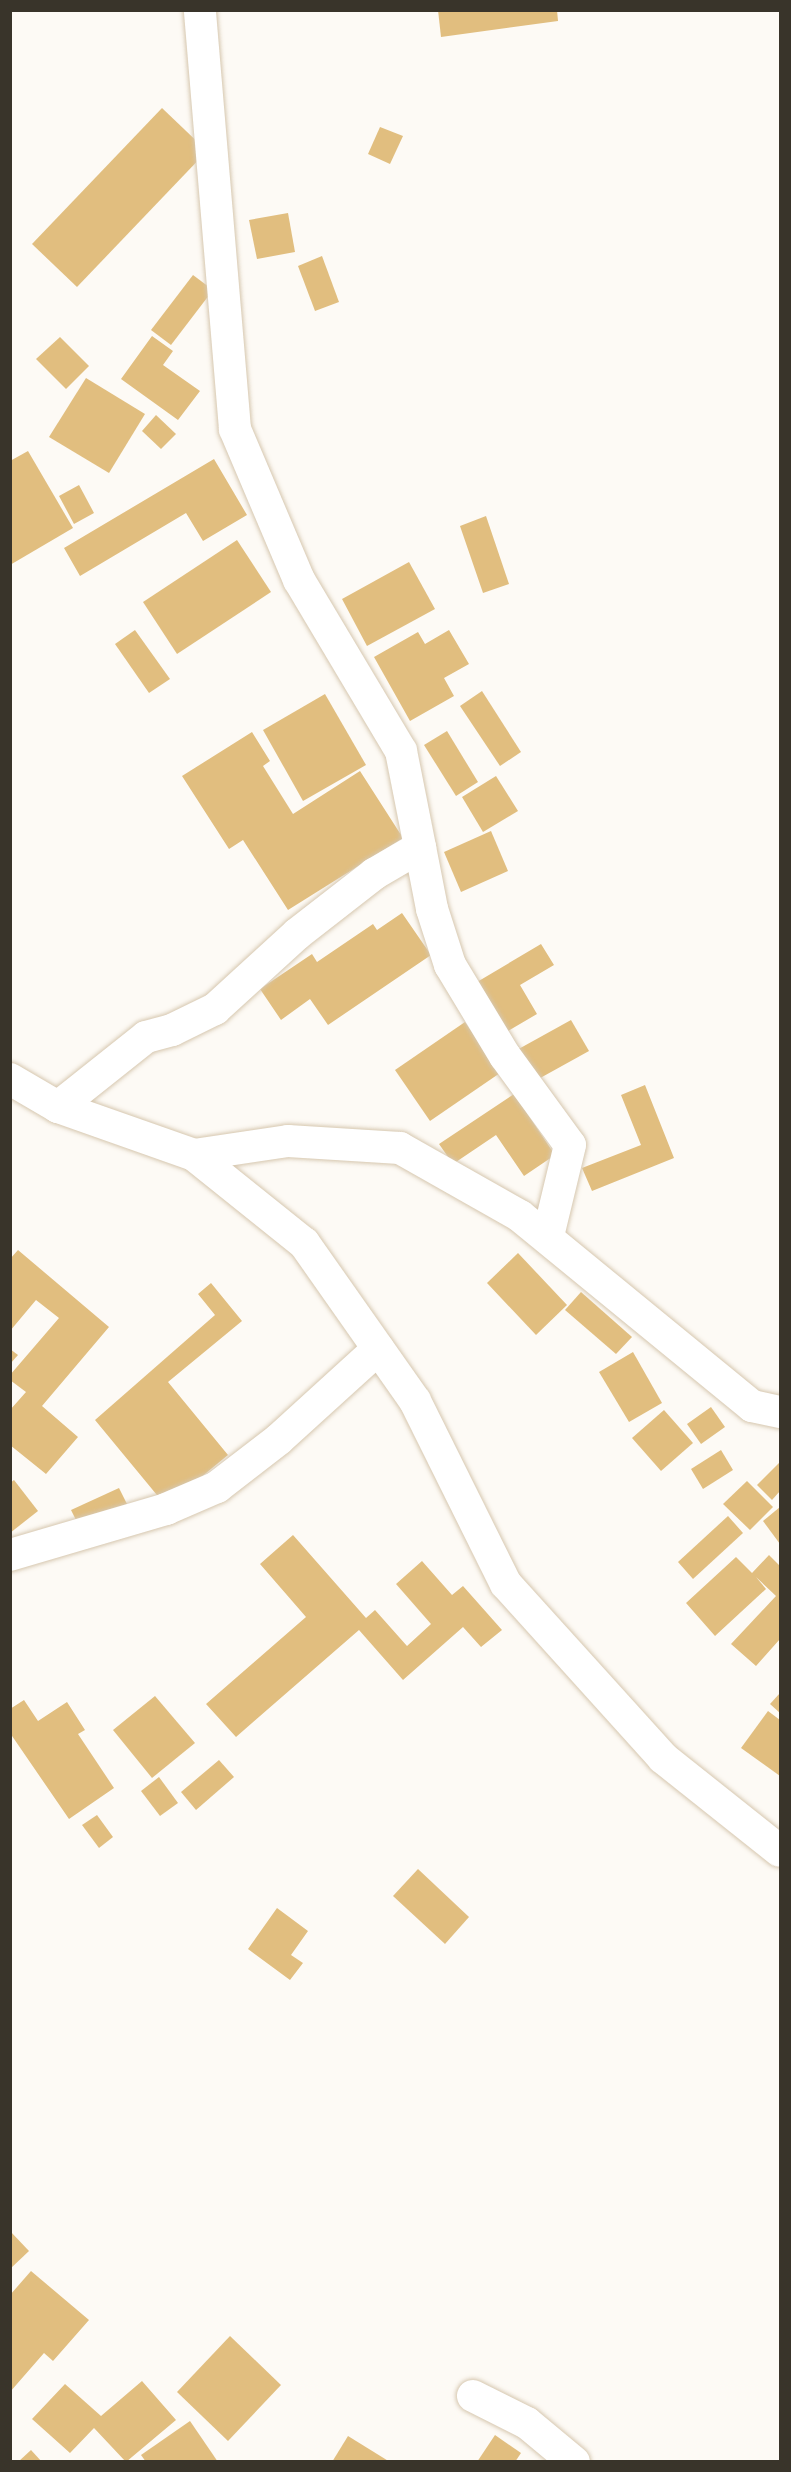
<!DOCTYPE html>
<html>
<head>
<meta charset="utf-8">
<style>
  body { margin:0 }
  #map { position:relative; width:791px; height:2472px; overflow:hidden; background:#fdfaf5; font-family:Jost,sans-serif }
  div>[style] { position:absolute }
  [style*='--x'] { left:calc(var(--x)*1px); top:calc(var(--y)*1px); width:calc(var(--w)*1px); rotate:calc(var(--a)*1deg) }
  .building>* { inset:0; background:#e1be7f }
  .roads { filter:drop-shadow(0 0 2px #d6c7af) drop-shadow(0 0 2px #d6c7af) }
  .street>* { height:32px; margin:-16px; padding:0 16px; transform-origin:16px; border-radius:16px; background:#fff }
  span { translate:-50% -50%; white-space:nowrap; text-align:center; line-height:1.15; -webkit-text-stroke:4.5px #fdfaf5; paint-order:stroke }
  .frame { position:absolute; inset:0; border:12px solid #39342a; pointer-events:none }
</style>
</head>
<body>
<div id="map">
  <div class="building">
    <div style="clip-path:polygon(438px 10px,557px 10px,558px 21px,441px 37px)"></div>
    <div style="clip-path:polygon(162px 108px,207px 151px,77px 287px,32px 244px)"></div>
    <div style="clip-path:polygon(380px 127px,403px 136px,390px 164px,368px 154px)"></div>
    <div style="clip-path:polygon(288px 213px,295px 252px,257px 259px,249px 220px)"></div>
    <div style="clip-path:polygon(322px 256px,339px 302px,315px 311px,298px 266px)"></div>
    <div style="clip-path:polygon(193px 275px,213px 290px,171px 345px,151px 330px)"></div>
    <div style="clip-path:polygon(152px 336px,173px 351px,163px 365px,200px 391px,178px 420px,121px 379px)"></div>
    <div style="clip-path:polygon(60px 337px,89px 366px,66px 389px,36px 359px)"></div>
    <div style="clip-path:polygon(86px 378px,145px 414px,109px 473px,49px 437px)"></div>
    <div style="clip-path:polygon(156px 415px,176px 434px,161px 449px,142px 431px)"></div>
    <div style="clip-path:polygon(28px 451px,73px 528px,10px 565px,10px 461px)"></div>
    <div style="clip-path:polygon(214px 459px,247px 515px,203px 541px,186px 513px,80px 576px,64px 548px)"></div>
    <div style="clip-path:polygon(79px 485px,94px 513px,74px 524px,59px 496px)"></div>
    <div style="clip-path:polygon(486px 516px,509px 584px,483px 593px,460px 526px)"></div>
    <div style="clip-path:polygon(237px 540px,271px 592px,177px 654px,143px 602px)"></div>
    <div style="clip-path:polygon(409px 562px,435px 609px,367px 646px,342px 599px)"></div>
    <div style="clip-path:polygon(135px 630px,170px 679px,149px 693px,115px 644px)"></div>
    <div style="clip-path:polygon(449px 630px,469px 664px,444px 678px,454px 696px,410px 721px,374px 657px,418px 632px,425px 644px)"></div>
    <div style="clip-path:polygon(482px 691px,521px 752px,500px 766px,460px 706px)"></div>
    <div style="clip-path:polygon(325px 694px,366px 765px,303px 801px,263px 730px)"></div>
    <div style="clip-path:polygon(447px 731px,478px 782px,456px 796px,424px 745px)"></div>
    <div style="clip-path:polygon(252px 732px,270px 761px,263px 766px,293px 814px,360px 771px,403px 838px,288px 910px,243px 840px,229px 849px,182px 776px)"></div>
    <div style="clip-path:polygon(496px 776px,518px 811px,483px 832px,462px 797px)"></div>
    <div style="clip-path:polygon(491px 831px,508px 871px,461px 892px,444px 852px)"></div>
    <div style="clip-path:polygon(402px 913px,431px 955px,328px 1025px,310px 999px,281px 1020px,260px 989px,312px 954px,317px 962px,373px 924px,377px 930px)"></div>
    <div style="clip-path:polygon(541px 944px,554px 965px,520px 985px,537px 1014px,501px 1035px,472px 985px)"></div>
    <div style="clip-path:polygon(571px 1020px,589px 1051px,533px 1082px,515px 1051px)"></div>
    <div style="clip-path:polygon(465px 1022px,500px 1073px,430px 1121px,395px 1070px)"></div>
    <div style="clip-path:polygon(645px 1085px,674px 1158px,592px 1191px,582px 1168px,641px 1145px,621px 1095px)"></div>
    <div style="clip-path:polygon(514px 1094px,555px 1155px,524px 1176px,496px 1135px,453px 1164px,439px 1144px)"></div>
    <div style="clip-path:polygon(18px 1250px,109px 1327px,42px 1406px,78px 1437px,46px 1474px,10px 1445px,10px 1410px,26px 1392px,10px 1380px,10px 1375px,59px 1318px,36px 1300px,10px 1331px,10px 1259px)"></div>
    <div style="clip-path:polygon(518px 1253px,567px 1305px,536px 1335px,487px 1283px)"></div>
    <div style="clip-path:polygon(211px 1283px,242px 1321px,168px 1382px,228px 1455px,166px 1506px,95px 1420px,215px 1315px,198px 1294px)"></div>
    <div style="clip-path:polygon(581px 1292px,632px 1337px,616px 1354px,565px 1310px)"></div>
    <div style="clip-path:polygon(10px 1349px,18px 1355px,10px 1364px)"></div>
    <div style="clip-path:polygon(633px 1352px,662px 1403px,629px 1422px,599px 1372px)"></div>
    <div style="clip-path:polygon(711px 1407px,725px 1427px,701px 1444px,687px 1424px)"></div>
    <div style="clip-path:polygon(664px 1410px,693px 1443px,661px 1471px,632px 1438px)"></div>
    <div style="clip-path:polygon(721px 1450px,733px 1470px,703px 1489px,691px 1469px)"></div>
    <div style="clip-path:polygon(780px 1462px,780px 1491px,772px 1500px,757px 1485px)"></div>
    <div style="clip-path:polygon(14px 1480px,38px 1511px,10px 1533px,10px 1483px)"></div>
    <div style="clip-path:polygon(747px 1481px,773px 1507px,750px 1530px,723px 1504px)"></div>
    <div style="clip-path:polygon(119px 1488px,131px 1512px,83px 1534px,71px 1510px)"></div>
    <div style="clip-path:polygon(780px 1507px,780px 1544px,763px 1521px)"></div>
    <div style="clip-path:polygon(728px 1516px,743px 1533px,693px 1579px,678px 1562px)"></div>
    <div style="clip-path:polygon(293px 1535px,366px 1618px,375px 1610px,407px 1646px,431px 1624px,396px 1584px,422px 1561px,452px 1595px,463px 1586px,502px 1630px,481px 1647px,463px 1627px,403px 1680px,359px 1630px,236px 1737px,206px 1704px,306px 1617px,260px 1564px)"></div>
    <div style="clip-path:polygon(769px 1555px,780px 1566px,780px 1639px,756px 1666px,731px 1644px,776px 1596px,756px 1577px,766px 1589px,715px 1636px,686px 1603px,736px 1557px,752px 1573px)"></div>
    <div style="clip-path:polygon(780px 1693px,780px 1713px,770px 1704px)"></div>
    <div style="clip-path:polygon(155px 1696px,195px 1743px,152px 1778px,113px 1730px)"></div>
    <div style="clip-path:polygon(24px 1700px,38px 1721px,67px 1702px,85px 1730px,78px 1734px,114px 1788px,69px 1819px,10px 1733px,10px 1709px)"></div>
    <div style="clip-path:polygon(768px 1711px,780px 1720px,780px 1776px,741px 1748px)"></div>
    <div style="clip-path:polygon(219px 1760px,234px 1777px,196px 1810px,181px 1792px)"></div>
    <div style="clip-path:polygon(159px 1777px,178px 1803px,160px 1816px,141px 1791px)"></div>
    <div style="clip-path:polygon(97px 1815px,113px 1837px,99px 1848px,82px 1825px)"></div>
    <div style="clip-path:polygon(418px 1869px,469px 1917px,445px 1944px,393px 1896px)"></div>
    <div style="clip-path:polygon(277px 1908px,308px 1931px,291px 1955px,303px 1963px,290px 1980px,248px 1949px)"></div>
    <div style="clip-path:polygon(10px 2231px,29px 2251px,10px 2269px)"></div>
    <div style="clip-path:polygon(31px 2271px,89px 2320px,53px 2361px,44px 2353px,10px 2392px,10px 2295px)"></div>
    <div style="clip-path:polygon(230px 2336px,281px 2385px,228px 2441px,177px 2392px)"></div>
    <div style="clip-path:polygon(142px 2381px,176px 2420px,126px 2462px,94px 2428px,70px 2453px,32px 2419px,65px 2384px,101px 2416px)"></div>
    <div style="clip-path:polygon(190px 2421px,218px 2462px,146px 2462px,141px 2455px)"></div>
    <div style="clip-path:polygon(495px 2435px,521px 2453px,515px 2462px,477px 2462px)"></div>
    <div style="clip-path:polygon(348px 2436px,390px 2462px,332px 2462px)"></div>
    <div style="clip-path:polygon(31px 2450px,42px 2462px,18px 2462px)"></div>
  </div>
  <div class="roads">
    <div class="street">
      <div style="--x:420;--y:847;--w:63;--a:79"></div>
      <div style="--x:432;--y:909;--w:59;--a:72.2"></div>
      <div style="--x:450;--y:965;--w:106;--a:58.9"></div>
      <div style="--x:505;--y:1056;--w:110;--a:53.9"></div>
      <div style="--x:570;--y:1145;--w:94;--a:103.6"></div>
      <div style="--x:10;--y:1079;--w:56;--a:30.3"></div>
      <div style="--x:58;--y:1107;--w:144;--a:19.4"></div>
      <div style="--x:194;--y:1155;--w:141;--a:38.7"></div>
      <div style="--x:304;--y:1243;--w:193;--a:54.9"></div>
      <div style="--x:415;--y:1401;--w:204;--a:63.6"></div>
      <div style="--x:506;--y:1584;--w:234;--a:47.9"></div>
      <div style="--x:663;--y:1758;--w:149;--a:38.5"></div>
      <div style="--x:58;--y:1107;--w:112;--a:-38.5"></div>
      <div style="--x:146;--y:1037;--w:27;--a:-15"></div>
      <div style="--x:172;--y:1030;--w:48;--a:-26"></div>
      <div style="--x:215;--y:1009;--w:111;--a:-42.4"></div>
      <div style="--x:297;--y:934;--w:98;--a:-37.9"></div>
      <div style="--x:374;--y:874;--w:53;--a:-30.4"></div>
      <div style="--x:420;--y:847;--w:98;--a:-101.2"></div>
      <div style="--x:401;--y:751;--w:199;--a:-120.8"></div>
      <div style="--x:299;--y:580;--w:164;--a:-113"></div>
      <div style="--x:235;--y:429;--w:420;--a:-94.8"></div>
      <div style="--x:194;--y:1155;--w:95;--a:-8.5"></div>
      <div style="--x:288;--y:1141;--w:112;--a:3.6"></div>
      <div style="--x:400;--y:1148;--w:138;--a:29.5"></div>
      <div style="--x:520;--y:1216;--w:300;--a:39.3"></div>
      <div style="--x:752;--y:1406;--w:29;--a:12"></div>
      <div style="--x:10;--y:1555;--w:163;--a:-16.4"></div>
      <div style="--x:166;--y:1509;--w:56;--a:-23.3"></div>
      <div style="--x:217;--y:1487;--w:78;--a:-37.7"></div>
      <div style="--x:279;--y:1439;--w:134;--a:-42.3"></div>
      <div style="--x:473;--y:2396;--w:60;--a:26.6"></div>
      <div style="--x:527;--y:2423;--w:61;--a:39.7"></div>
    </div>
  </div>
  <div class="frame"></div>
</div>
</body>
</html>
